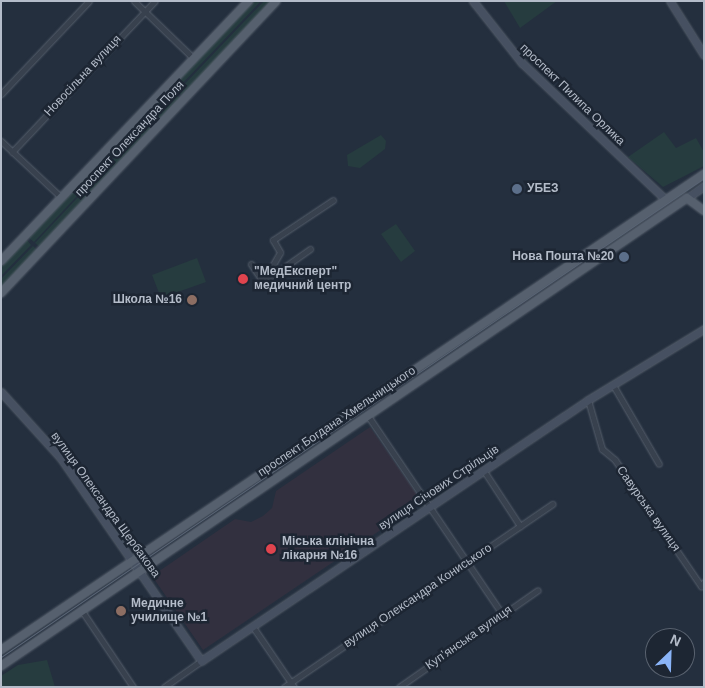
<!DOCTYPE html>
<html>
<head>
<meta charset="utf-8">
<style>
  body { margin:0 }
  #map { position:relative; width:705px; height:688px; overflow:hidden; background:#242f3e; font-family:Arial,sans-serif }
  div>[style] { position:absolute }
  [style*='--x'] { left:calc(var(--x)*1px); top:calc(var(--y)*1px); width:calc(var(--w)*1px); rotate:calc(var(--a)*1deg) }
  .medical>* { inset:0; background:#32303f }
  .green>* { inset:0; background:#263c3f }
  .roads { filter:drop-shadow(0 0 1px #565f6c) drop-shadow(0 0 1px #565f6c) }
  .street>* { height:5px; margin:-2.5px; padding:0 2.5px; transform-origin:2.5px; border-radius:2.5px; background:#38414e }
  .secondary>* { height:7px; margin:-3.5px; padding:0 3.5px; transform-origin:3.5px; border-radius:3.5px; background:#465061 }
  .primary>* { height:8px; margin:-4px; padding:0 4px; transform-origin:4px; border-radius:4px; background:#56606e }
  .tram>* { height:1px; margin:-0.5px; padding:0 0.5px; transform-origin:0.5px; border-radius:0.5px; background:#5a6575 }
  .dots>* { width:14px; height:14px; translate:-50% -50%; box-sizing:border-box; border:2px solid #1d2633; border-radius:50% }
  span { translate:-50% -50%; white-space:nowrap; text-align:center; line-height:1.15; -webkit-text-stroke:5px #1d2633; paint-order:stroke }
  .street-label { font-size:12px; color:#b4bcc9 }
  .poi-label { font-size:12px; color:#b4bcc9; font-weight:700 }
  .left { translate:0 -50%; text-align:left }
  .right { translate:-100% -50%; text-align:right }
  .frame { position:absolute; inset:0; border:2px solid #b4bcc9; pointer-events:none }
  .north { position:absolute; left:645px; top:628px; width:50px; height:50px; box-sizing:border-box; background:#1d2633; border:1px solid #59626f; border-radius:50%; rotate:24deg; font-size:14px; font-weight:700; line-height:20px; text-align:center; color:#b4bcc9 }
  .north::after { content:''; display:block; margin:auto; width:18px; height:22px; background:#8ab4f8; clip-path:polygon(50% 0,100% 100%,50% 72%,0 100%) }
</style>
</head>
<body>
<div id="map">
  <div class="medical">
    <div style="clip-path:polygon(370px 427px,422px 502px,203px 650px,152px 576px,235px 519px,251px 522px,263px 516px,272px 508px,276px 491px)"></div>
  </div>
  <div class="green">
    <div style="clip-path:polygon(254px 1px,261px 1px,176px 90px,172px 87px)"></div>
    <div style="clip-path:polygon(264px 1px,272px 1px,182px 96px,178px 91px)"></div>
    <div style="clip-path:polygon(504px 1px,557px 1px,520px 28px)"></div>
    <div style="clip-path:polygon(170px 89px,174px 92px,34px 242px,29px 238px)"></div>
    <div style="clip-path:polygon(175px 94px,180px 98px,40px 247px,35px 243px)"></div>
    <div style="clip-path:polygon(664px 132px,676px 148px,696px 138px,704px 152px,704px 166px,663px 187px,628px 157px)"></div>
    <div style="clip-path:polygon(381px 135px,386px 141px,385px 149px,360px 168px,348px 166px,347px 155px)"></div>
    <div style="clip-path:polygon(396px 224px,415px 251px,401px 262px,381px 234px)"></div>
    <div style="clip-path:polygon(27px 240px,31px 245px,1px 276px,1px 267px)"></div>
    <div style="clip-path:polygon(33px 246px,37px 250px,1px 288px,1px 279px)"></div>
    <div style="clip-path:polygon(197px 258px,206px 282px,161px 298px,152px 275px)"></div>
    <div style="clip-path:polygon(47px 660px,55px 687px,1px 687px,1px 676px,18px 665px)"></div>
  </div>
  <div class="roads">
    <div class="street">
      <div style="--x:134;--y:1;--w:83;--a:44"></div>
      <div style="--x:1;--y:94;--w:128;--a:-46.6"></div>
      <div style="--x:1;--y:141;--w:83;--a:43.1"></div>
      <div style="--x:12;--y:152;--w:208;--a:-46.6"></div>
      <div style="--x:310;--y:249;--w:57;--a:144.9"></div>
      <div style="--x:263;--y:282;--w:34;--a:-60"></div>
      <div style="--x:280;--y:252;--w:14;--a:-120"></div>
      <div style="--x:273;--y:240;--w:72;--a:-33.7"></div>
      <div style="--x:251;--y:264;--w:22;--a:56"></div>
      <div style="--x:613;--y:385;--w:91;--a:59.8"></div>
      <div style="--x:588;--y:400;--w:51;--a:74.1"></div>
      <div style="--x:602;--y:449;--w:17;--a:40"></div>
      <div style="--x:615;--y:460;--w:153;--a:55.7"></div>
      <div style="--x:701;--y:586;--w:5;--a:-53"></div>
      <div style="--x:368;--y:416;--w:239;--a:55.9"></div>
      <div style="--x:484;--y:471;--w:66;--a:56.8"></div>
      <div style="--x:82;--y:611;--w:92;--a:56.1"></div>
      <div style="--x:253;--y:627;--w:73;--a:55.7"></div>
      <div style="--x:164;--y:687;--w:45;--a:-35.1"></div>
      <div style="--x:284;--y:687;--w:325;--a:-34.3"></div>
      <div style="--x:399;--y:687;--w:169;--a:-34.9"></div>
    </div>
    <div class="secondary">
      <div style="--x:473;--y:1;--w:79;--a:51.7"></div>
      <div style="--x:522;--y:63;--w:196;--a:43.6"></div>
      <div style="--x:670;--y:1;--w:64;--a:57.8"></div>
      <div style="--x:687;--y:198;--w:21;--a:-35"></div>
      <div style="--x:1;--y:392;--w:88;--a:47.8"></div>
      <div style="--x:60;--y:457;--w:248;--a:55.3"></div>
      <div style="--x:201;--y:661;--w:467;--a:-34"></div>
      <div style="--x:588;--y:400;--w:136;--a:-31.5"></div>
    </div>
    <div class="primary">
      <div style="--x:1;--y:261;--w:359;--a:-46.4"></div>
      <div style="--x:1;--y:293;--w:401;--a:-46.7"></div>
      <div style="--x:1;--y:650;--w:849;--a:-34.1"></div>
      <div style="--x:1;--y:666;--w:830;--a:-34.3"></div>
      <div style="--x:687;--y:198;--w:21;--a:37"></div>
    </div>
  </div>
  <div class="tram">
    <div style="--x:1;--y:657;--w:851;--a:-34.27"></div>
  </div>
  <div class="dots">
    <div style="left:517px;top:189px;background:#5c6f8a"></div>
    <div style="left:624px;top:257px;background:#5c6f8a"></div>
    <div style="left:243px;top:279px;background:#e0444e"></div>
    <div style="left:192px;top:300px;background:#8d6e63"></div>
    <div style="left:271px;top:549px;background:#e0444e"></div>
    <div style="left:121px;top:611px;background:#8d6e63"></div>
  </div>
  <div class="street-label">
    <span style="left:83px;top:76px;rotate:-47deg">Новосільна вулиця</span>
    <span style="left:572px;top:95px;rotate:44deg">проспект Пилипа Орлика</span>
    <span style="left:130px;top:139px;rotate:-47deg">проспект Олександра Поля</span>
    <span style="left:337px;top:422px;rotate:-34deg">проспект Богдана Хмельницького</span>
    <span style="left:439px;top:488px;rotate:-34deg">вулиця Січових Стрільців</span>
    <span style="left:105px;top:505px;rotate:54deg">вулиця Олександра Щербакова</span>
    <span style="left:648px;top:509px;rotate:55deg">Савурська вулиця</span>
    <span style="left:418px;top:596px;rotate:-34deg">вулиця Олександра Кониського</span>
    <span style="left:469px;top:638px;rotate:-35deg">Купʼянська вулиця</span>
  </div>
  <div class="poi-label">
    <span class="left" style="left:527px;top:189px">УБЕЗ</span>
    <span class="right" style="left:614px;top:257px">Нова Пошта №20</span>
    <span class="left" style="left:254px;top:279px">"МедЕксперт"<br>медичний центр</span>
    <span class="right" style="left:182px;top:300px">Школа №16</span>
    <span class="left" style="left:282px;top:549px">Міська клінічна<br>лікарня №16</span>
    <span class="left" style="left:131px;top:611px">Медичне<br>училище №1</span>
  </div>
  <div class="frame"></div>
  <div class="north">N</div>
</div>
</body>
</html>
